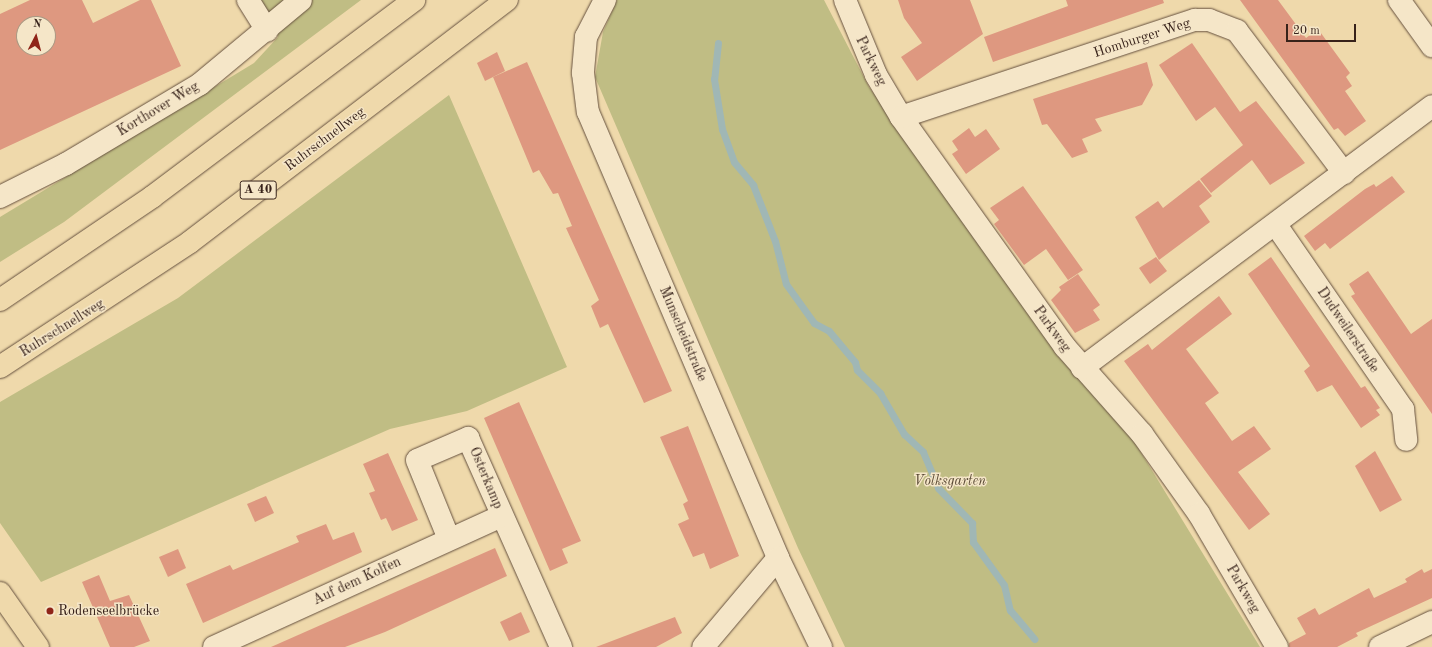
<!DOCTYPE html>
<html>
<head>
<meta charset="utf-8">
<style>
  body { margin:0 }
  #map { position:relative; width:1432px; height:647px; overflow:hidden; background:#efd9ab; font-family:"Old Standard TT",serif }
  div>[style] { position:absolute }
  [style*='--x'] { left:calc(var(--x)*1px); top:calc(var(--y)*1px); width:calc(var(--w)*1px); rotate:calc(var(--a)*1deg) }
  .green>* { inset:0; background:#c0bd84 }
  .stream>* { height:7px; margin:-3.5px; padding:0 3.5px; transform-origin:3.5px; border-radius:3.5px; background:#a0b7b5 }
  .building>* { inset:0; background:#de9880 }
  .roads { filter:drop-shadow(0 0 1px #65503e) drop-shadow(0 0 1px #65503e) }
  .minor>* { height:22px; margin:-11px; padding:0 11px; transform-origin:11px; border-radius:11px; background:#f5e6c8 }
  .major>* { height:22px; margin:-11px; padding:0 11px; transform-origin:11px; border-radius:11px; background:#efd9ab }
  .highway>* { height:22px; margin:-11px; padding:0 11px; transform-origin:11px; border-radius:11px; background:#efd9ab }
  .dots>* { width:11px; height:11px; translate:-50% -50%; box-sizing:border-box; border:2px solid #f5e6c8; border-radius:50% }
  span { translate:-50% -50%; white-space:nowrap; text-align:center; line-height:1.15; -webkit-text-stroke:3px #f5e6c8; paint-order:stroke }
  .shield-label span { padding:1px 3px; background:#f5e6c8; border:1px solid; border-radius:3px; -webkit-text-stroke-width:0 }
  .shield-label { font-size:13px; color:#37221a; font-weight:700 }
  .street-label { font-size:14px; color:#37221a }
  .park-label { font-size:14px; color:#594934; font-style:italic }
  .poi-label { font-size:14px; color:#37221a }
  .left { translate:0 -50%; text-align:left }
  .north { position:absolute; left:16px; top:16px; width:40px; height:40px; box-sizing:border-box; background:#f5e6c8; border:1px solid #a99882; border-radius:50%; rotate:6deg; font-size:11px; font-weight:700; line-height:16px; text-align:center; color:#37221a }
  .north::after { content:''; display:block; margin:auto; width:14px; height:18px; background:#8f2418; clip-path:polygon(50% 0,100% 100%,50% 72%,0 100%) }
  .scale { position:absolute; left:1286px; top:24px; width:70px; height:18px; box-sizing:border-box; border:2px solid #37221a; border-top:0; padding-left:5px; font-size:12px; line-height:14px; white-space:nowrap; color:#37221a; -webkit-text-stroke:3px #f5e6c8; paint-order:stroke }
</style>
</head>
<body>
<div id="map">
  <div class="green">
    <div style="clip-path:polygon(260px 0,361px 0,64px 222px,0 262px,0 217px,254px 63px,278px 37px)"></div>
    <div style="clip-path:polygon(617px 0,824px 0,869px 87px,1134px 441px,1260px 647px,845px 647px,798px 548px,595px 77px,603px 32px)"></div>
    <div style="clip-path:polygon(449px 95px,567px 367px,467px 411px,390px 429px,41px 582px,0 523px,0 402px,178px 298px)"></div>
  </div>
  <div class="stream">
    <div style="--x:718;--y:43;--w:36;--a:96"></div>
    <div style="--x:714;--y:79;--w:51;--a:80.9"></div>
    <div style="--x:722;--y:129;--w:35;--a:70"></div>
    <div style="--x:734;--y:162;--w:30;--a:50"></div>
    <div style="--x:753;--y:185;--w:60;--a:68.6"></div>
    <div style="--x:775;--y:241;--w:44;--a:75.7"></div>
    <div style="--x:786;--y:284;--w:48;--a:54.3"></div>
    <div style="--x:814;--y:323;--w:17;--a:28"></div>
    <div style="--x:829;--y:331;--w:40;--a:50"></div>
    <div style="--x:855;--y:362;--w:8;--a:76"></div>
    <div style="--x:857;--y:370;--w:33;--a:45"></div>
    <div style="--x:880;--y:393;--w:48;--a:59.7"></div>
    <div style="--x:904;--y:434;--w:26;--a:43"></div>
    <div style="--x:923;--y:452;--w:39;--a:67"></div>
    <div style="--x:938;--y:488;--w:49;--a:45.8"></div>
    <div style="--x:972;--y:523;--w:19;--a:87"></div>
    <div style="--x:973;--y:542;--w:53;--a:54.2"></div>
    <div style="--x:1004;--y:585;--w:26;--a:77"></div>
    <div style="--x:1010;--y:610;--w:38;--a:50"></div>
  </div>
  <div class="building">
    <div style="clip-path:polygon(evenodd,30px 0,82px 0,93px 23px,140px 0,151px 0,181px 66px,0 150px,0 14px,30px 0,24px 24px,48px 24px,48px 48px,24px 48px,24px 24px)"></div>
    <div style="clip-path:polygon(898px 0,970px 0,983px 34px,917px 81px,901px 57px,922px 43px,904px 18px)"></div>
    <div style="clip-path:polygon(1066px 0,1163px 0,1164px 3px,993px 62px,984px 37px,1068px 6px)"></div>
    <div style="clip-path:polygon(1240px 0,1278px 0,1306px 38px,1318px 29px,1350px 73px,1346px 77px,1352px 86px,1345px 91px,1366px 121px,1345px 136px,1338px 128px,1334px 130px)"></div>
    <div style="clip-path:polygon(1192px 43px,1240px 112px,1256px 101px,1305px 163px,1270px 185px,1252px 160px,1211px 193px,1200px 179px,1243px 145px,1215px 107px,1196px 121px,1159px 65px)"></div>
    <div style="clip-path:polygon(497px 52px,505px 71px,485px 81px,477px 63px)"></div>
    <div style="clip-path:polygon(527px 62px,672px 391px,644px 403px,608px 324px,600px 328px,591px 306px,599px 300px,566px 228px,572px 226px,558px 193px,553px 194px,539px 170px,533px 173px,493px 77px)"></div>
    <div style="clip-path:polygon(1147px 62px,1153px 85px,1142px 105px,1095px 119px,1102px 131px,1082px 139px,1088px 152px,1072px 158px,1047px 124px,1042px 125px,1033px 99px)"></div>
    <div style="clip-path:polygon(969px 128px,975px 137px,986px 129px,1000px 149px,966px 174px,952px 154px,958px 150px,952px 141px)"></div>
    <div style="clip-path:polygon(1392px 176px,1405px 192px,1330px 249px,1325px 243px,1315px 251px,1304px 236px,1365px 189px,1374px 184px,1376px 187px)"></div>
    <div style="clip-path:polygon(1199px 180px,1212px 196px,1199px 206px,1210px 222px,1159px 260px,1135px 217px,1158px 201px,1163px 208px)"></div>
    <div style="clip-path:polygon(1023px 186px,1083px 270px,1068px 280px,1046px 249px,1024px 265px,994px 224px,999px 220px,990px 208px)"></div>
    <div style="clip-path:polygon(1156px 257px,1167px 271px,1150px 284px,1139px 268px)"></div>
    <div style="clip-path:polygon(1271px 257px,1361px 388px,1365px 386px,1380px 408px,1376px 410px,1380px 415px,1361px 428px,1332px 385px,1317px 392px,1304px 371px,1310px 366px,1248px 274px)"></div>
    <div style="clip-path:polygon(1368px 271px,1411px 334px,1432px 319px,1432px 414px,1351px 296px,1355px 294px,1349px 284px)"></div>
    <div style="clip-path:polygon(1078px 274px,1100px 305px,1093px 310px,1100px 320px,1075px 333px,1051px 300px,1061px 290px,1059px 287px)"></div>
    <div style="clip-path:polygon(1219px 296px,1232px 314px,1186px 349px,1219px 393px,1205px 403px,1232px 441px,1254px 426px,1271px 449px,1238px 472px,1270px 514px,1249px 530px,1124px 361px,1148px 344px,1152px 350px)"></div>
    <div style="clip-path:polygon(519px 402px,581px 541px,562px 549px,568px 563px,550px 571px,484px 418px)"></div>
    <div style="clip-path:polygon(688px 426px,739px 556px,710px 569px,704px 553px,693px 557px,678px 524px,689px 519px,683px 504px,688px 501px,660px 437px)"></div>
    <div style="clip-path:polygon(1375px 451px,1402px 500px,1380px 512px,1355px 466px)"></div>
    <div style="clip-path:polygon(388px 453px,418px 520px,392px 531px,386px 518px,381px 520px,369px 493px,375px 491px,363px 464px)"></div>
    <div style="clip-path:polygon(266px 496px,274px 513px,255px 522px,247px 504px)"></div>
    <div style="clip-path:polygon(326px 524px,333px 540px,354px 532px,362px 552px,203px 623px,186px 584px,230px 565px,233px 570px,299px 542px,296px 536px)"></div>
    <div style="clip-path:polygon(495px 548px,507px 576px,385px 632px,345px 647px,271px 647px)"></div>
    <div style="clip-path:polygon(178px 549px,186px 568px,168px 577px,159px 557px)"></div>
    <div style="clip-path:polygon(1422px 569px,1424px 573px,1432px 569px,1432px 598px,1356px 633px,1358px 636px,1337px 647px,1289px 647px,1289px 643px,1306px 634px,1297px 618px,1315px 608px,1319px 615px,1369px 588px,1374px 598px,1407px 582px,1405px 579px)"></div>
    <div style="clip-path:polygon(99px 575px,110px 601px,129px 595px,150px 641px,134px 647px,110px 647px,82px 582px)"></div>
    <div style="clip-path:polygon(521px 612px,530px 632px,509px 641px,500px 622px)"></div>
    <div style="clip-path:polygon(675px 617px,682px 633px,656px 647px,596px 647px)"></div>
  </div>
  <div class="roads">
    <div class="minor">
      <div style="--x:248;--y:0;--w:36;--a:58"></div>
      <div style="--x:605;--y:0;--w:42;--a:117.2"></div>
      <div style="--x:586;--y:37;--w:36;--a:95"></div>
      <div style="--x:583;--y:73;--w:39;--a:83"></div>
      <div style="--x:588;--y:112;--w:485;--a:66.9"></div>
      <div style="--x:778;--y:558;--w:116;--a:130.1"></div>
      <div style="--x:845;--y:0;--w:81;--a:67.5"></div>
      <div style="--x:876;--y:75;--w:49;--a:59.2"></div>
      <div style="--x:901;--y:117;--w:282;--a:54.5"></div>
      <div style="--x:1065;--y:347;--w:116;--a:48.5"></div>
      <div style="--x:1142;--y:434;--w:98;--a:54.5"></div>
      <div style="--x:1199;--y:514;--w:154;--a:59.6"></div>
      <div style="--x:1399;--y:0;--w:57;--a:54.3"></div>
      <div style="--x:901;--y:117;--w:310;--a:-18.3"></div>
      <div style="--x:1195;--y:20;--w:14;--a:0"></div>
      <div style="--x:1209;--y:20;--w:30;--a:21"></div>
      <div style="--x:1237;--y:31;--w:178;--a:53"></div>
      <div style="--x:0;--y:197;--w:74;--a:-26.6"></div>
      <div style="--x:66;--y:164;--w:156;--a:-30.8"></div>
      <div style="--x:200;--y:84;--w:131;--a:-39.7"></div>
      <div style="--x:1276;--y:225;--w:224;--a:55.4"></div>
      <div style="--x:1403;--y:409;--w:31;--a:84"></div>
      <div style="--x:1082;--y:368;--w:437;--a:-36.8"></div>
      <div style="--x:449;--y:539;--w:85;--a:-112.1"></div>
      <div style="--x:417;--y:460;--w:56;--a:-23.3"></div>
      <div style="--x:468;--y:438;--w:229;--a:66"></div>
      <div style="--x:778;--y:558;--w:99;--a:64.2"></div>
      <div style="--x:214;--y:647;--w:316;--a:-24.5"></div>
      <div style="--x:1380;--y:647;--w:58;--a:-25.7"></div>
    </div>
    <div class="major">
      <div style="--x:0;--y:593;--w:66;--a:54.9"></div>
    </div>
    <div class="highway">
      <div style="--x:0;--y:300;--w:184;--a:-34.1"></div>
      <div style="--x:152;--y:197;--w:328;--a:-36.9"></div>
      <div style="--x:0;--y:367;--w:227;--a:-33.3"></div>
      <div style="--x:190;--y:242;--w:399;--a:-37.4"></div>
    </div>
  </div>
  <div class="dots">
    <div style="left:50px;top:611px;background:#8f2418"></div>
  </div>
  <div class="shield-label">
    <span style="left:258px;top:190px">A 40</span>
  </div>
  <div class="street-label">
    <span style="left:1142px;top:38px;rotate:-18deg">Homburger Weg</span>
    <span style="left:871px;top:61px;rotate:64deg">Parkweg</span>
    <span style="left:158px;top:109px;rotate:-31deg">Korthover Weg</span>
    <span style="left:325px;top:139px;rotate:-37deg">Ruhrschnellweg</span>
    <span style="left:62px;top:328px;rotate:-32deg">Ruhrschnellweg</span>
    <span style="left:1052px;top:329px;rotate:54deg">Parkweg</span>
    <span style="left:1348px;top:330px;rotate:56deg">Dudweilerstraße</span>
    <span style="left:683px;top:334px;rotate:67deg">Munscheidstraße</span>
    <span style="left:486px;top:478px;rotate:67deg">Osterkamp</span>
    <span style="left:357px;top:581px;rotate:-25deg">Auf dem Kolfen</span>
    <span style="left:1243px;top:589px;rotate:60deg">Parkweg</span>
  </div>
  <div class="park-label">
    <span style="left:950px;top:481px">Volksgarten</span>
  </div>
  <div class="poi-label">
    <span class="left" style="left:58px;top:611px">Rodenseelbrücke</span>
  </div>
  <div class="north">N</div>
  <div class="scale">20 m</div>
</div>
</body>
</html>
